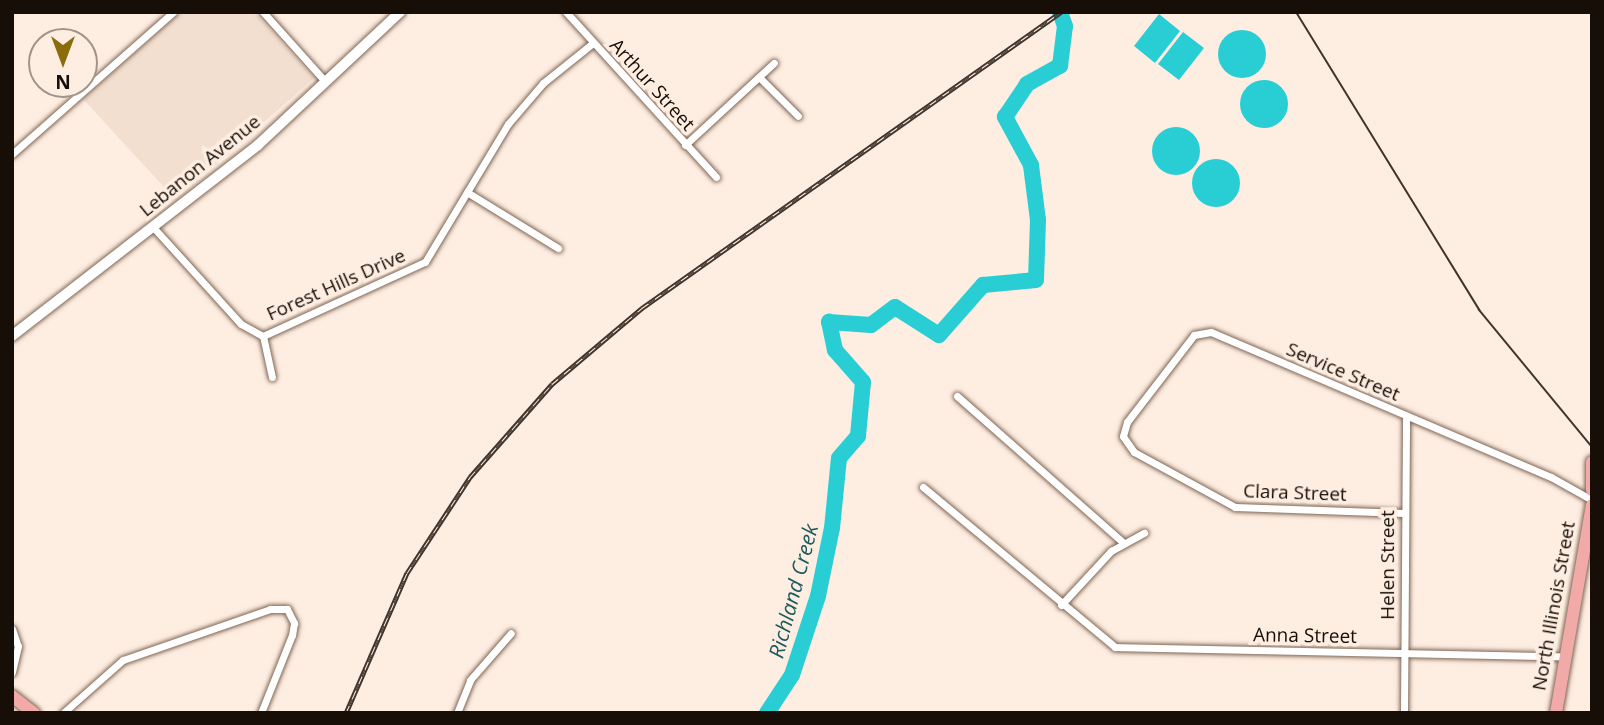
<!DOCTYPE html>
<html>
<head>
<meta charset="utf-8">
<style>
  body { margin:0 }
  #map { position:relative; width:1604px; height:725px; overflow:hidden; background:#feede1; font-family:"Open Sans",sans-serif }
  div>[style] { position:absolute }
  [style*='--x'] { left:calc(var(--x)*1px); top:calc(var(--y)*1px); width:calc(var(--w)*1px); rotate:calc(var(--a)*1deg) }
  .education>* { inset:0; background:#f3dfd0 }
  .water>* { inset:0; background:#29ced4 }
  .round { border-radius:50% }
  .river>* { height:16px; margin:-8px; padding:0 8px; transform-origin:8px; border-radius:8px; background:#29ced4 }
  .roads { filter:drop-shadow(0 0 2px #7e6654) drop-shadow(0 0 2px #7e6654) }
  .street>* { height:7px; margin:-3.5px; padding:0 3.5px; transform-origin:3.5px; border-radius:3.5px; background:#fff }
  .secondary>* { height:10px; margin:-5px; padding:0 5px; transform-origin:5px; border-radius:5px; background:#fff }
  .primary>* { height:12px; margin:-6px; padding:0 6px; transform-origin:6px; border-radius:6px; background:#f1aaa7 }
  .tram>* { height:2px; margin:-1px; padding:0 1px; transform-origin:1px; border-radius:1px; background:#40352d }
  .rail>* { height:5px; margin-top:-2.5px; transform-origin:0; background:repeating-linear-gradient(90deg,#feede1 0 8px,#40352d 0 16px); box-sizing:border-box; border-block:2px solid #40352d }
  span { translate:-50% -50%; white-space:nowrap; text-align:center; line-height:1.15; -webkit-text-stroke:7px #feede1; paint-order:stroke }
  .street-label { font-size:19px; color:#170e07 }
  .water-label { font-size:21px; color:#1b5a5d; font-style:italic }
  .frame { position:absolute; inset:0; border:14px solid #170e07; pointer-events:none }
  .north { position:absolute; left:28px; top:28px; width:70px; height:70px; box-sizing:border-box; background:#feede1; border:2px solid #a2948a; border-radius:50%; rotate:180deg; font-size:19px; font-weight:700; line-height:28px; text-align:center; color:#170e07 }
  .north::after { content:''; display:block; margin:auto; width:24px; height:32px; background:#8a6c0c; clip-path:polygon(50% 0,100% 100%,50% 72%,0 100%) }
</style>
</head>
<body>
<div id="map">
  <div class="education">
    <div style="clip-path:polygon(182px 12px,254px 12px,314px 78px,176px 200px,83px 99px)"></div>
  </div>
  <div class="water">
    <div style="clip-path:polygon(1159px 14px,1180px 31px,1155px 63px,1134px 46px)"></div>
    <div class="round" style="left:1218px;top:30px;width:48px;height:48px"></div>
    <div style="clip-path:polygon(1183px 32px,1204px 48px,1179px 80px,1158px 64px)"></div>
    <div class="round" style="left:1240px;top:80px;width:48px;height:48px"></div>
    <div class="round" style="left:1152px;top:127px;width:48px;height:48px"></div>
    <div class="round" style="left:1192px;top:159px;width:48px;height:48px"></div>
  </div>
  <div class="river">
    <div style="--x:767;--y:713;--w:45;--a:-56.7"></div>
    <div style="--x:792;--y:675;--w:83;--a:-71.8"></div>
    <div style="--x:818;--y:596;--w:69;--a:-78.4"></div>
    <div style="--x:832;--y:528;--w:70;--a:-84.3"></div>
    <div style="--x:839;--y:458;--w:29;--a:-49"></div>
    <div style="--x:858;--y:436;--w:54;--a:-84.7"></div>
    <div style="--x:863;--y:382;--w:43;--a:-131.2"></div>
    <div style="--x:835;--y:350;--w:29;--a:-102"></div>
    <div style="--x:829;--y:322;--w:42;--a:4.1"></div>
    <div style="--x:871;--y:325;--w:30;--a:-37"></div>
    <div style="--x:895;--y:307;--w:52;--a:32.5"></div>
    <div style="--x:939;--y:335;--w:67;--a:-48.7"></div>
    <div style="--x:983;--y:285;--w:53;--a:-5.4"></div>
    <div style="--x:1036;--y:280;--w:60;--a:-88.1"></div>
    <div style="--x:1038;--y:220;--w:55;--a:-97.3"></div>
    <div style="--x:1031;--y:165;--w:55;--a:-118.4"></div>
    <div style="--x:1005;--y:117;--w:40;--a:-56"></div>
    <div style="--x:1027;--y:84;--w:38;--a:-29"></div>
    <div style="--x:1060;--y:66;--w:40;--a:-82.9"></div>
    <div style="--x:1065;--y:26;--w:15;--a:-110"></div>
  </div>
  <div class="roads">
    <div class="street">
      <div style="--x:263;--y:12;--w:93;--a:48.1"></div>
      <div style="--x:566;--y:12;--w:223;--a:47.7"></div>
      <div style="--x:759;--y:77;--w:55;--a:45"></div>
      <div style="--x:685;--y:145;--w:121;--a:-42.7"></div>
      <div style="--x:12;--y:154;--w:215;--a:-41.4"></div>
      <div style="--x:467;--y:192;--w:107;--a:31.6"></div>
      <div style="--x:153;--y:227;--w:131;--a:47.8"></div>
      <div style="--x:241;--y:324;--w:25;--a:29"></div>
      <div style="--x:263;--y:336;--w:178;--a:-24.6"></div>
      <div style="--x:425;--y:262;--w:161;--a:-59"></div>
      <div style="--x:508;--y:124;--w:54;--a:-49.5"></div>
      <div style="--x:543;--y:83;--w:64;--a:-38.7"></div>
      <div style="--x:263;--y:336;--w:42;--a:77.6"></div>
      <div style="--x:957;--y:396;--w:222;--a:41.4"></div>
      <div style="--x:923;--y:487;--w:250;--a:39.8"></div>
      <div style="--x:1115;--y:647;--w:447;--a:1.2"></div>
      <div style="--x:1404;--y:513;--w:169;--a:-178"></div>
      <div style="--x:1235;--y:507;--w:115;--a:-151.4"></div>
      <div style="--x:1134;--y:452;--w:19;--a:-125"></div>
      <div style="--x:1123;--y:436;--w:15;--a:-74"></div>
      <div style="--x:1127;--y:422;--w:110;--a:-52.4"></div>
      <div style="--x:1194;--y:335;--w:17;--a:-10"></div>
      <div style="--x:1211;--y:332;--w:370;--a:23.1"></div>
      <div style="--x:1551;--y:477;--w:47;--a:29.3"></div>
      <div style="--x:1061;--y:605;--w:74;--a:-47.2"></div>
      <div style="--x:1111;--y:551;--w:38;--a:-29"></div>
      <div style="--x:12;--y:629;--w:18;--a:71"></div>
      <div style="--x:18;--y:646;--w:27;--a:103"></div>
      <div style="--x:63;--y:713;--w:80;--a:-41.5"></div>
      <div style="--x:123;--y:660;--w:156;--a:-19.1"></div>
      <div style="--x:270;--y:609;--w:17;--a:0"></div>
      <div style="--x:287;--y:609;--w:16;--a:63"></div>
      <div style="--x:294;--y:623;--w:12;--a:99"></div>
      <div style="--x:292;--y:635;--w:84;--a:111.7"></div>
      <div style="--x:457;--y:713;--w:35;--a:-68"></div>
      <div style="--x:470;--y:680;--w:62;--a:-48.9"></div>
      <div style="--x:1404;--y:713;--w:297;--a:-89.6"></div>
    </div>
    <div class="secondary">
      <div style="--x:12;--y:336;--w:311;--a:-37.8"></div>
      <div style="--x:258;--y:145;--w:195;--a:-43.1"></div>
    </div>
    <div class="primary">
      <div style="--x:1592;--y:462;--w:28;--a:90"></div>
      <div style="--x:12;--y:696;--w:28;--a:38"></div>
      <div style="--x:1556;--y:713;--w:211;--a:-80.2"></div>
    </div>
  </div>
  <div class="tram">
    <div style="--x:1296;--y:12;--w:350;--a:58.4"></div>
    <div style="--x:1479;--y:310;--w:178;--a:50.5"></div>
  </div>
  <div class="rail">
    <div style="--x:346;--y:713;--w:153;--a:-66.5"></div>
    <div style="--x:407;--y:573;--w:115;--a:-56.7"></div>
    <div style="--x:470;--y:477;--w:124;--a:-48.6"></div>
    <div style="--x:552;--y:384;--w:118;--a:-40.2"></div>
    <div style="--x:642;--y:308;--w:513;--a:-35.24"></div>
  </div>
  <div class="street-label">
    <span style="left:652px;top:85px;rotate:48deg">Arthur Street</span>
    <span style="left:200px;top:166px;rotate:-39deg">Lebanon Avenue</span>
    <span style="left:336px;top:285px;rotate:-24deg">Forest Hills Drive</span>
    <span style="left:1343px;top:372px;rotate:23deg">Service Street</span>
    <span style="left:1295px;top:493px;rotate:2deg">Clara Street</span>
    <span style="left:1388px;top:565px;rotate:-90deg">Helen Street</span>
    <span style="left:1554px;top:606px;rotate:-80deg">North Illinois Street</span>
    <span style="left:1305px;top:636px;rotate:1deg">Anna Street</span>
  </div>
  <div class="water-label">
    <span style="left:793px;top:591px;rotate:-75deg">Richland Creek</span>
  </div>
  <div class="frame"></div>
  <div class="north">N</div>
</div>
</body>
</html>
